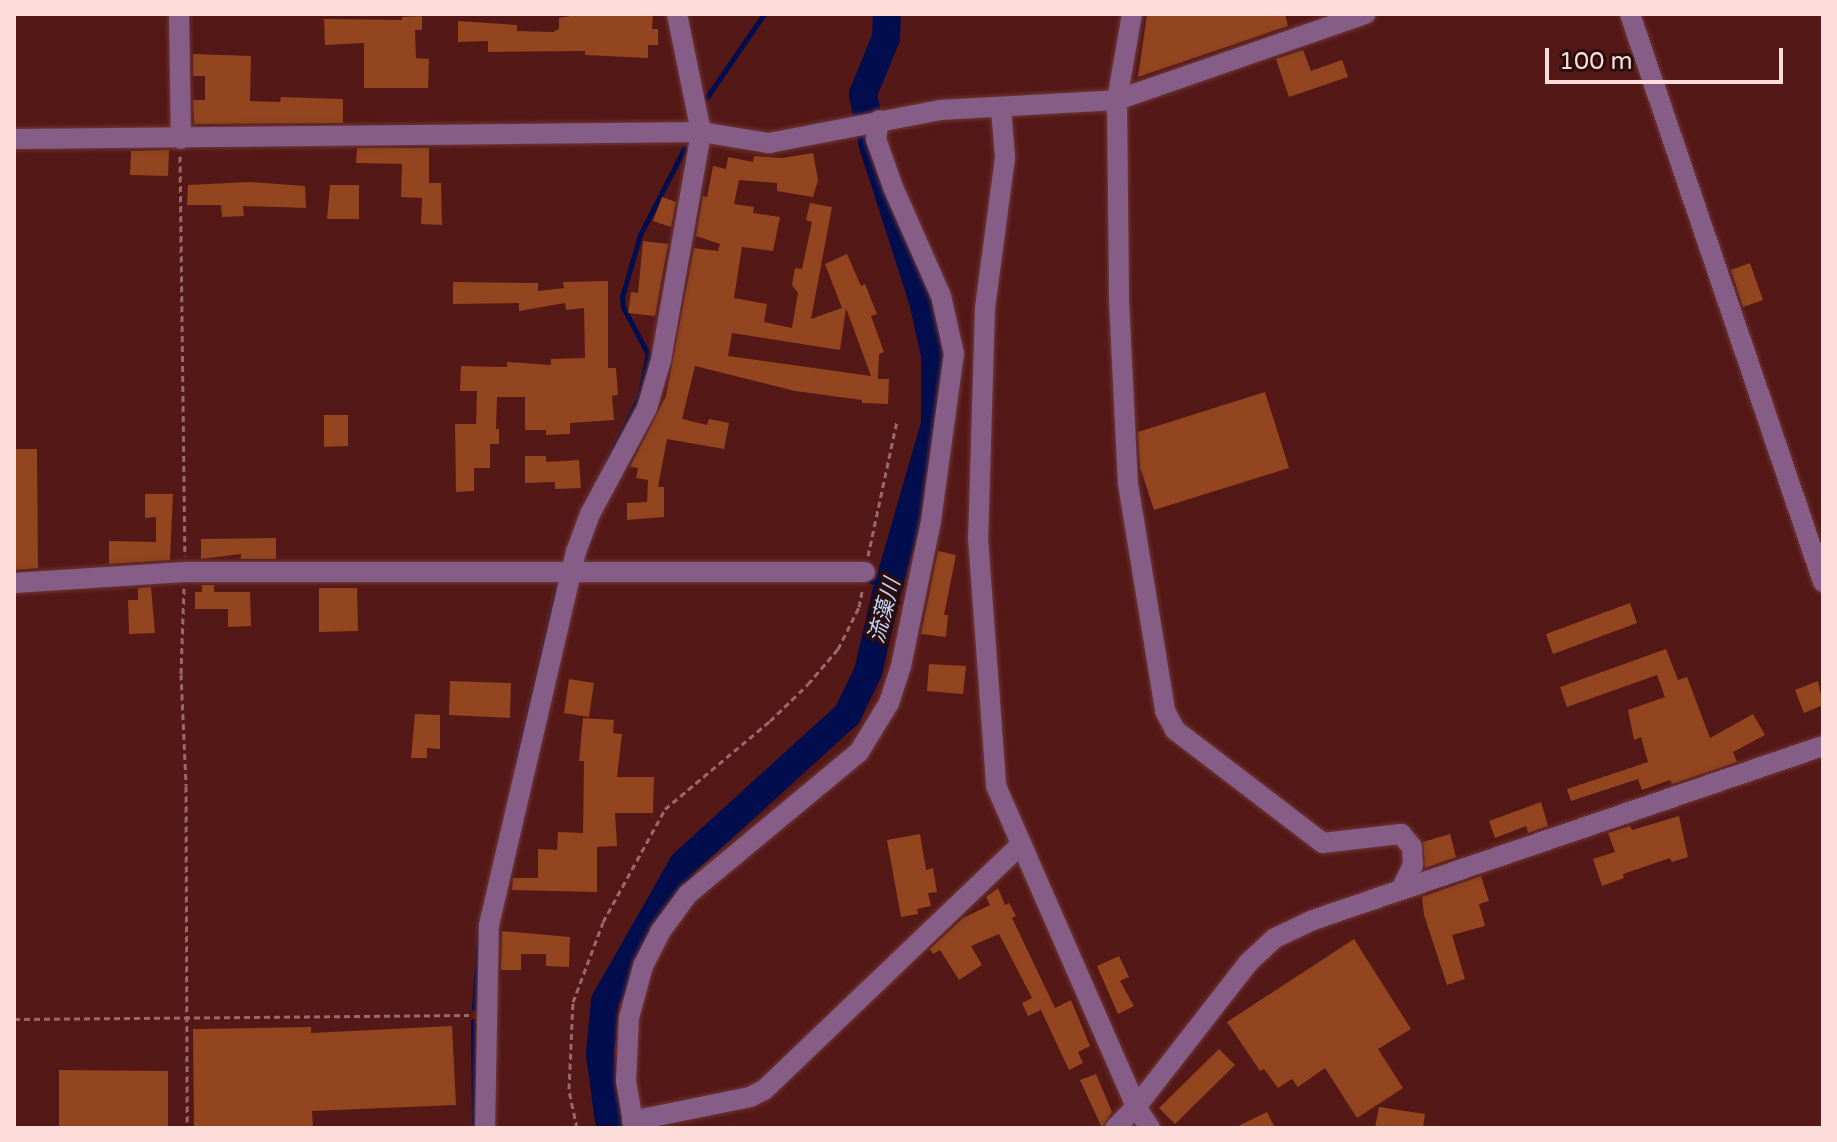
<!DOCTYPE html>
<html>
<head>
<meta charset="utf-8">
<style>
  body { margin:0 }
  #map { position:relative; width:1837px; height:1142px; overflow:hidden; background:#541817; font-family:"Varela Round","Noto Sans JP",sans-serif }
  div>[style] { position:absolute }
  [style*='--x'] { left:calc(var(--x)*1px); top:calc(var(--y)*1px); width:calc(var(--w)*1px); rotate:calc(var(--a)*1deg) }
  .stream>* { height:5px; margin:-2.5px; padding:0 2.5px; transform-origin:2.5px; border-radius:2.5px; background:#020d4d }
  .river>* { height:28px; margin:-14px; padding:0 14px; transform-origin:14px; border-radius:14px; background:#020d4d }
  .building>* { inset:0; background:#92451e }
  .path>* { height:3px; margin-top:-1.5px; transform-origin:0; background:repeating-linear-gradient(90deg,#996966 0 6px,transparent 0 10px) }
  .roads { filter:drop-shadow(0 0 2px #6f3836) drop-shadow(0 0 2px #6f3836) }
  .minor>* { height:20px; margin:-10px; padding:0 10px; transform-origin:10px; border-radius:10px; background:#855d87 }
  span { translate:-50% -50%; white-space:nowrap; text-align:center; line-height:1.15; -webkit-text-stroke:7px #290e0d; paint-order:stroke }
  .water-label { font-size:22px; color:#c3d7fe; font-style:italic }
  .frame { position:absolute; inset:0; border:16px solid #fdddd9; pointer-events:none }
  .scale { position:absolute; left:1545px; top:48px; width:238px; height:36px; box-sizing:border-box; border:4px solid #fdddd9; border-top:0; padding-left:10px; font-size:24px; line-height:28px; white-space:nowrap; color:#fdddd9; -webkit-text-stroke:6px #290e0d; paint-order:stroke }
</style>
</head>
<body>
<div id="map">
  <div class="stream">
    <div style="--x:707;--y:97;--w:101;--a:-55.5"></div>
    <div style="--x:608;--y:460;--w:70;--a:-63.8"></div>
    <div style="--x:639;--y:397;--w:44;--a:-78.2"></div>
    <div style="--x:648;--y:354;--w:53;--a:-118"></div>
    <div style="--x:623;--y:307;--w:10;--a:-96"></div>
    <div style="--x:622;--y:297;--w:65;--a:-73.8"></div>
    <div style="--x:640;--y:235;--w:97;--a:-62.9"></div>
    <div style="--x:870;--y:581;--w:9;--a:13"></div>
    <div style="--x:879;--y:583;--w:13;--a:58"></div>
    <div style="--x:517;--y:763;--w:187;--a:-77"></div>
    <div style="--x:474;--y:1008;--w:87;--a:-86.1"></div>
    <div style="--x:473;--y:1021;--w:107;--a:89.5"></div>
  </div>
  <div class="river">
    <div style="--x:610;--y:1128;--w:75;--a:-97.7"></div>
    <div style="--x:600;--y:1054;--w:53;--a:-84.6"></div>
    <div style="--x:605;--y:1001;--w:158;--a:-60.3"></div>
    <div style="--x:683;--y:864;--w:222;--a:-42.3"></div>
    <div style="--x:847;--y:715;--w:48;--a:-64"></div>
    <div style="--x:868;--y:672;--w:80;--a:-77"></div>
    <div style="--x:886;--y:594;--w:177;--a:-73.9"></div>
    <div style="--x:935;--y:424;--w:69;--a:-90"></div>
    <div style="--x:935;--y:355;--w:55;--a:-102.5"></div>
    <div style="--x:923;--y:301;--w:164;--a:-107.8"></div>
    <div style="--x:873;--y:145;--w:52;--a:-101.1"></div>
    <div style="--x:863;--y:94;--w:61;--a:-67.7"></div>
    <div style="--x:886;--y:38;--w:24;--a:-88"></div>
  </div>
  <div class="building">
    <div style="clip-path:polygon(581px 14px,653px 14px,652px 29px,658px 29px,658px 45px,648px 45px,648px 58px,585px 55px,585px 51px,488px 52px,488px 41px,458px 42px,458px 21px,517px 25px,517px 31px,553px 32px,559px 29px,559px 18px)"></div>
    <div style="clip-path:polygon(1147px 14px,1285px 14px,1288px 26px,1138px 77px)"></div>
    <div style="clip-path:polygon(422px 16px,422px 30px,415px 30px,416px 58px,429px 59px,428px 88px,364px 88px,364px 43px,325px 45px,324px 19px,402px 20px,402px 17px)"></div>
    <div style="clip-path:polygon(1303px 50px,1311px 71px,1342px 60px,1348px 77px,1289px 97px,1276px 59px)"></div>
    <div style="clip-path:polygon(193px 54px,251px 56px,250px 101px,280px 102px,281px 97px,343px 99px,343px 123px,194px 124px,193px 100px,205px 100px,205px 76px,193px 76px)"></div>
    <div style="clip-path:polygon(357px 148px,429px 148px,429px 183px,441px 183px,442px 225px,421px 224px,422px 198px,401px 197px,402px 164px,356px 163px)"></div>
    <div style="clip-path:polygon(169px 150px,168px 176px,130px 175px,131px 151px)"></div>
    <div style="clip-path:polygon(evenodd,813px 153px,818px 180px,813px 197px,777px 191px,777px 183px,739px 180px,734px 204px,754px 207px,753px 213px,780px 217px,773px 251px,742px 247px,734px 298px,767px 304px,764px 322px,792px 328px,798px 293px,792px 285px,795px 268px,802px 269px,812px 222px,806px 220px,810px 203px,832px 207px,811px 319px,842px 308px,825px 264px,847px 254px,861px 286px,865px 284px,877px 314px,871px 316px,884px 352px,879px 354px,878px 379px,889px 379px,888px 404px,862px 403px,862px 400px,795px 391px,695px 366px,682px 419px,707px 425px,709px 419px,729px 423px,724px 449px,667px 439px,658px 487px,664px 487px,664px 517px,627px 520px,627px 503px,647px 502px,648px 480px,636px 478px,638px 468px,630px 467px,666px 396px,694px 248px,718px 251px,720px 244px,696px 236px,703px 196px,707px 197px,713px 166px,726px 169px,728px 157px,753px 162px,754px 156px,782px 158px,813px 153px,846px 308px,871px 376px,728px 356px,732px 333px,840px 350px,846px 308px)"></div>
    <div style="clip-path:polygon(249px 182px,305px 186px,306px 208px,243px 206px,244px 216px,222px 217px,221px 205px,187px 205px,188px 185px)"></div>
    <div style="clip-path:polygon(330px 185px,359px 185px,359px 219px,327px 219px)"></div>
    <div style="clip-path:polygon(662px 197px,676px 202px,671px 227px,653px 221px)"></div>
    <div style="clip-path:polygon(643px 241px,668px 244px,655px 316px,628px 313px,631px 292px,638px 293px)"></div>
    <div style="clip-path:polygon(1750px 263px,1763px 300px,1743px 307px,1731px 270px)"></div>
    <div style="clip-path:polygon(608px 281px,608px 368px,616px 368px,618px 395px,612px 396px,614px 420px,570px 423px,570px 434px,546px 435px,546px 430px,525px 430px,525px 397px,497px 397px,496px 429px,499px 429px,499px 444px,490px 444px,490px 468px,474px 468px,474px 491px,456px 492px,455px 424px,476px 424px,477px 391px,460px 391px,461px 366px,507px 367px,507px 362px,551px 365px,551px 359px,585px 358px,584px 308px,566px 310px,565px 303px,519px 311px,519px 303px,453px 304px,453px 282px,538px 283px,538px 291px,564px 288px,563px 282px)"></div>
    <div style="clip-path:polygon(1265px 392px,1289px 468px,1154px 510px,1140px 467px,1138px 432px)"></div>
    <div style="clip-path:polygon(324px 415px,348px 415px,348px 446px,324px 447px)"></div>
    <div style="clip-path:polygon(14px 449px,37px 449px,38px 568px,14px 570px)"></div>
    <div style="clip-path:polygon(525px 456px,546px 456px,546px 462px,579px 460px,581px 488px,555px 489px,555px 482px,525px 483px)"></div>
    <div style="clip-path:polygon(145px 494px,173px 494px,170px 560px,109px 564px,109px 541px,156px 542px,156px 517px,145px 518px)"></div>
    <div style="clip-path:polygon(276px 538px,276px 559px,241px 559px,241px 554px,201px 559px,201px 539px)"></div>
    <div style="clip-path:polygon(938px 551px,956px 555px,944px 615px,948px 615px,946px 637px,921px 634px)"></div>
    <div style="clip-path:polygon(202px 585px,214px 585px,214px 592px,250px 592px,251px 626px,228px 627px,228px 609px,195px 609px,195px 592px,202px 592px)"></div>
    <div style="clip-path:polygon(151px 587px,155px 633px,129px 634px,128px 600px,138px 600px,138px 588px)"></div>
    <div style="clip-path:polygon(319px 588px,357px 588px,358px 631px,319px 632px)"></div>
    <div style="clip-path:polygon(1630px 603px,1637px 623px,1553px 654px,1546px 634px)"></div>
    <div style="clip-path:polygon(1666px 649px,1678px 680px,1687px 677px,1710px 738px,1753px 714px,1765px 735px,1733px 752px,1737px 762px,1672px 784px,1670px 780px,1642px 790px,1638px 779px,1571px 801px,1567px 789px,1648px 762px,1641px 737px,1634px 740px,1628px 710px,1665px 697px,1657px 675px,1567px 707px,1560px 687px)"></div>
    <div style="clip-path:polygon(929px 664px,966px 666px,963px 694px,927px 691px)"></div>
    <div style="clip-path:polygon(569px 679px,594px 683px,589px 717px,564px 713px)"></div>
    <div style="clip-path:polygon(450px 681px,511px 683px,510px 718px,449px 715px)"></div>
    <div style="clip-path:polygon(1818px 681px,1823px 705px,1804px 713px,1795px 690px)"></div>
    <div style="clip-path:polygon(415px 714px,440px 715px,440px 749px,427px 748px,427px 758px,411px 758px)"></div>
    <div style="clip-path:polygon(583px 718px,614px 720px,613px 733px,622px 734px,617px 777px,654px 777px,653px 813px,615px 813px,617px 846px,597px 847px,597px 892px,512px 890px,513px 878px,538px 878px,538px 849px,557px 850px,558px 832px,583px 833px,584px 761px,579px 761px)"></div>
    <div style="clip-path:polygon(1541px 802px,1548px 826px,1528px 833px,1526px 826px,1495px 838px,1489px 821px)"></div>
    <div style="clip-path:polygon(1679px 816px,1688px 857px,1672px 862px,1670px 858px,1623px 874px,1624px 878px,1602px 886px,1593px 859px,1615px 852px,1608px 833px,1630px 826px,1632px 830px)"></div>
    <div style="clip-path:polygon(920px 834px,926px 870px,933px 868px,937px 892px,928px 893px,931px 906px,917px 909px,918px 914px,901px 917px,887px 840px)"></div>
    <div style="clip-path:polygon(1450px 834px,1456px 857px,1425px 868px,1423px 842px)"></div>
    <div style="clip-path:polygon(1481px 876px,1489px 901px,1479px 904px,1485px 926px,1452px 935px,1465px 979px,1447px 985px,1424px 915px,1422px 897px)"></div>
    <div style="clip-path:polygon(998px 888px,1005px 905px,1009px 903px,1016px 916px,1012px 918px,1055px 1008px,1071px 1000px,1076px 1012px,1090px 1046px,1078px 1052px,1083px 1063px,1069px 1070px,1041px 1010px,1028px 1016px,1022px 1003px,1032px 998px,999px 934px,971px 946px,982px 965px,959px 980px,940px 950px,933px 954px,930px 949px,963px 918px,990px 905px,986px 897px)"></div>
    <div style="clip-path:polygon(502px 931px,570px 937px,569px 967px,546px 966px,546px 954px,521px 954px,521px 970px,501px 970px)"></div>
    <div style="clip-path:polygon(1354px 939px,1411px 1029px,1378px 1049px,1403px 1088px,1357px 1118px,1325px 1068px,1298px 1087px,1292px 1079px,1278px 1088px,1264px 1069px,1260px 1071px,1227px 1022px)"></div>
    <div style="clip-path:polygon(1119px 956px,1129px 977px,1120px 981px,1134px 1006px,1118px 1014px,1097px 966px)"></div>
    <div style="clip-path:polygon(452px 1026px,456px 1105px,312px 1111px,313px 1128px,194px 1128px,193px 1029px,311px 1027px,311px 1033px)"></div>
    <div style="clip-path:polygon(1219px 1049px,1235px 1065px,1175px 1124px,1159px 1108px)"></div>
    <div style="clip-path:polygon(59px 1070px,168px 1071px,168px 1128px,59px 1128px)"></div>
    <div style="clip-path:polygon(1096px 1074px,1112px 1112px,1102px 1128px,1080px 1080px)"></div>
    <div style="clip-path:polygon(1379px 1107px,1425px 1114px,1423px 1128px,1375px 1128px)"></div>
    <div style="clip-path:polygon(1267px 1112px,1275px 1128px,1234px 1128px)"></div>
  </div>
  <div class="path">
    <div style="--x:180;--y:156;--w:400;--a:89.3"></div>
    <div style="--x:868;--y:556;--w:138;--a:-77.9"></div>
    <div style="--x:184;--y:588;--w:86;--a:92"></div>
    <div style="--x:181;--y:674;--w:112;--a:87.4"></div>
    <div style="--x:186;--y:786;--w:342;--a:89.8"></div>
    <div style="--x:14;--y:1019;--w:455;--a:-0.5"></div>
    <div style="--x:577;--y:1128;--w:40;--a:-102"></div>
    <div style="--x:569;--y:1089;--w:87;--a:-87.4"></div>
    <div style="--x:573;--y:1002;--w:85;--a:-69.4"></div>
    <div style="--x:603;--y:922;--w:129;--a:-61.2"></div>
    <div style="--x:665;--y:809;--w:137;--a:-40"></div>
    <div style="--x:770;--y:721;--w:53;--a:-44.2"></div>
    <div style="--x:808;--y:684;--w:46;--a:-49.4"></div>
    <div style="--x:838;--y:649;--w:47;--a:-63.4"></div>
    <div style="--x:859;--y:607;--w:16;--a:-79"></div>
  </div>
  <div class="roads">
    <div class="minor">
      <div style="--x:179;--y:14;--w:125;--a:89.1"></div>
      <div style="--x:1132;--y:14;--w:87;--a:99.9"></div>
      <div style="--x:1117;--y:100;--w:201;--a:89.4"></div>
      <div style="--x:1119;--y:301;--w:183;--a:87.2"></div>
      <div style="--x:1128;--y:484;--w:230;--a:80.7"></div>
      <div style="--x:1165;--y:711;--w:21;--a:62"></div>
      <div style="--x:1175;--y:730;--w:186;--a:37.4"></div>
      <div style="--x:1323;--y:843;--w:79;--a:-6.6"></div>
      <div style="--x:1401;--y:834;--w:17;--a:50"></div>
      <div style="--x:1412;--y:847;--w:18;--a:87"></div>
      <div style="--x:1413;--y:865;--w:28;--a:116"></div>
      <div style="--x:1630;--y:14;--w:600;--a:71.23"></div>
      <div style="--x:1001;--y:108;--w:50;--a:85.4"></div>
      <div style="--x:1005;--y:158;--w:151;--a:97.6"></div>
      <div style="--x:985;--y:308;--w:230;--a:91.7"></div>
      <div style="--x:978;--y:538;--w:249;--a:85.8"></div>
      <div style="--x:996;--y:786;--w:350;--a:66.4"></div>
      <div style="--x:1136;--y:1107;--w:25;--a:56"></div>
      <div style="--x:14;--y:139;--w:687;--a:-0.58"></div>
      <div style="--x:701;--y:132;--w:69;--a:9.2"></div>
      <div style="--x:769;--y:143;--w:174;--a:-10.9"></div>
      <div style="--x:940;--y:110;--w:177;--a:-3.2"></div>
      <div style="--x:1117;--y:100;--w:263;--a:-19.1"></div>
      <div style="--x:14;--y:583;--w:171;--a:-3.7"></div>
      <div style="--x:185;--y:572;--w:680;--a:0"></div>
      <div style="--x:632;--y:1121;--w:120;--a:-11.5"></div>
      <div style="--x:750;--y:1097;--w:16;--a:-27"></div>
      <div style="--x:764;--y:1090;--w:356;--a:-43.7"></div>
      <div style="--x:485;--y:1128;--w:203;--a:-88.9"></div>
      <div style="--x:489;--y:925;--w:383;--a:-76.9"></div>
      <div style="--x:576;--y:552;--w:40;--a:-69.8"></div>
      <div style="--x:590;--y:514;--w:120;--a:-61.7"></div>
      <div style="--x:647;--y:408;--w:50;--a:-73.7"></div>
      <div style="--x:661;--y:360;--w:231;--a:-80"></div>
      <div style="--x:701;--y:132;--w:120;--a:-101.5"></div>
      <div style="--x:634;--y:1128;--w:48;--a:-99.7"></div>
      <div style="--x:626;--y:1081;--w:63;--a:-87.3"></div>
      <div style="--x:629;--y:1018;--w:54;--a:-74.9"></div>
      <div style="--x:643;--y:966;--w:38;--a:-63"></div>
      <div style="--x:660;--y:932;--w:47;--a:-53.6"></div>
      <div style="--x:688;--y:894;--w:222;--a:-39.7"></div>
      <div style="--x:859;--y:752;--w:57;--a:-58.5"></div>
      <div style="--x:889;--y:703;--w:39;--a:-72"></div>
      <div style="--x:901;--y:666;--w:148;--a:-78.3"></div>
      <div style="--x:931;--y:521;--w:169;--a:-82.2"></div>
      <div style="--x:954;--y:354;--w:59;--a:-102.6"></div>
      <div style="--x:941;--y:296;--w:119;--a:-113.8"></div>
      <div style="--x:893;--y:187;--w:51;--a:-109.5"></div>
      <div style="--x:876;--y:139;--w:19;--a:-81"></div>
      <div style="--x:1115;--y:1128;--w:30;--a:-45"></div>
      <div style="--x:1136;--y:1107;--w:182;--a:-52.1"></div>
      <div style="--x:1248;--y:963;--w:37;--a:-43"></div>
      <div style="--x:1275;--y:938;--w:42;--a:-25.3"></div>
      <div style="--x:1313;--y:920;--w:539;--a:-18.84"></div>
    </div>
  </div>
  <div class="water-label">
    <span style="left:885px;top:611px;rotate:-75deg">流藻川</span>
  </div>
  <div class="frame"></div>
  <div class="scale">100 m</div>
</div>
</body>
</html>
